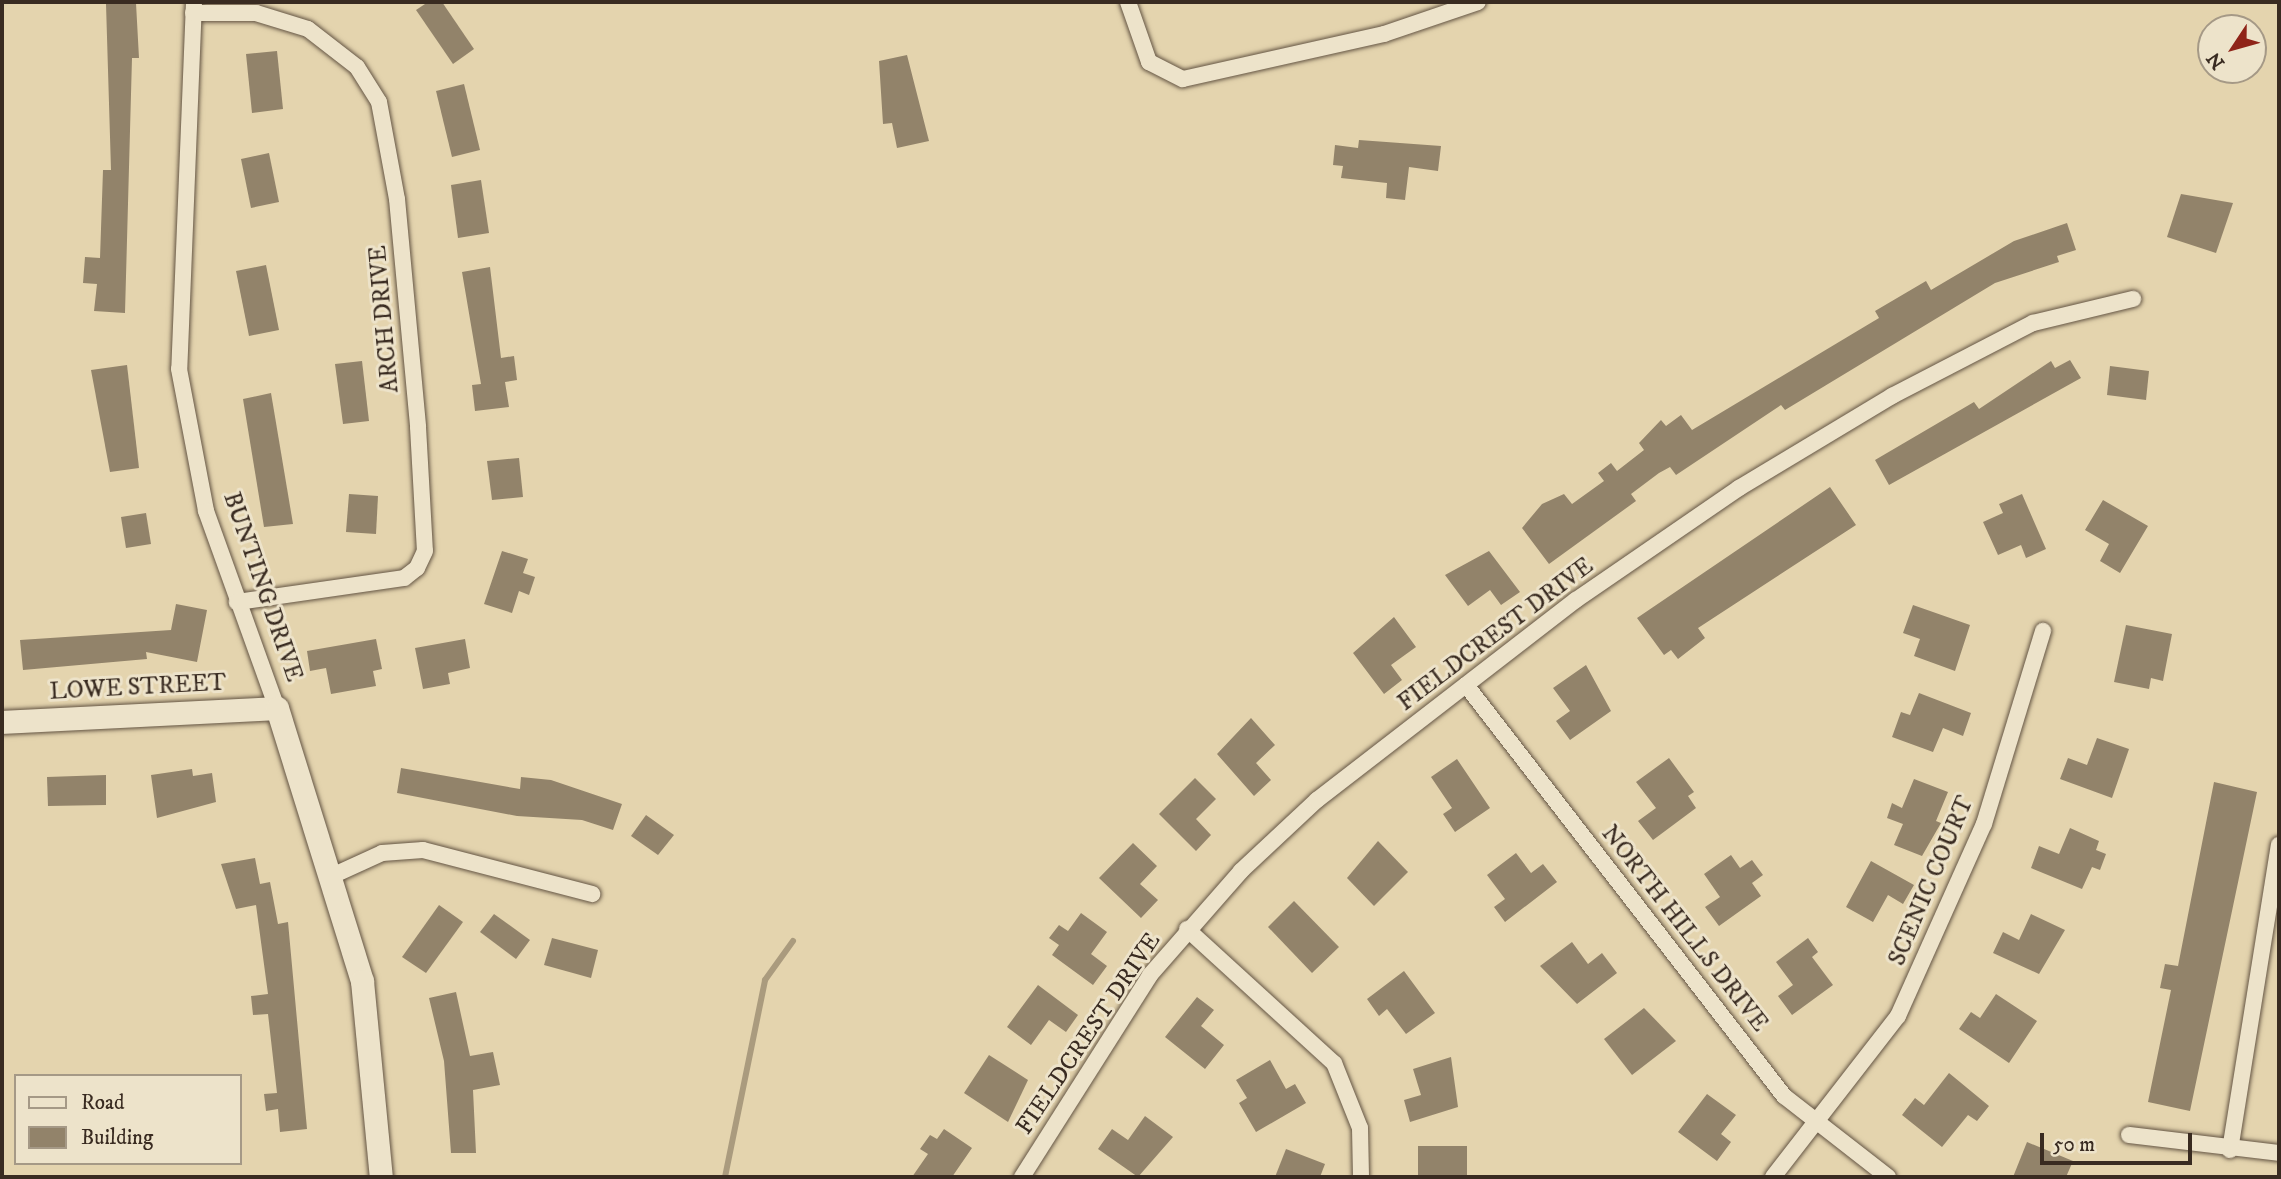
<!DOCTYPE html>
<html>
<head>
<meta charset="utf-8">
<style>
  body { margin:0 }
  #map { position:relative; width:2281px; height:1179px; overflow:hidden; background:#e4d4ae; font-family:"IM FELL DW Pica",serif }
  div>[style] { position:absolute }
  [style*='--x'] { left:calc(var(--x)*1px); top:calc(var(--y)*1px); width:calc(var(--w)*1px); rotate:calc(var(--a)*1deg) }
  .stream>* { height:6px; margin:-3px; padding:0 3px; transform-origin:3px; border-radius:3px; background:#aa9b7e }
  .building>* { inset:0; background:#92836a }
  .roads { filter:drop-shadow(0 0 2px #645544) drop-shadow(0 0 2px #645544) }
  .street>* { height:16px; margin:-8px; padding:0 8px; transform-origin:8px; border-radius:8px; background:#ede3ca }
  .secondary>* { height:23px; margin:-11.5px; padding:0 11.5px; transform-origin:11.5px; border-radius:11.5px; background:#ede3ca }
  span { translate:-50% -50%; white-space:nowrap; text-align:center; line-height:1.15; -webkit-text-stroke:6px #ede3ca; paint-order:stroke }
  .street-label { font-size:24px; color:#392b21 }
  .frame { position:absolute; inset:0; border:4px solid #392b21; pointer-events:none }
  .legend { position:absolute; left:14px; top:1074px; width:228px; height:91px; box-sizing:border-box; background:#ede3ca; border:2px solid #a59986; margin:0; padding:9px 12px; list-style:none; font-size:21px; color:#392b21 }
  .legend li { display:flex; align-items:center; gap:14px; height:35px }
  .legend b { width:35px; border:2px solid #a59986 }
  .north { position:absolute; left:2197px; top:14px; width:70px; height:70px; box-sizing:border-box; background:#ede3ca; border:2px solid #a59986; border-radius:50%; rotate:234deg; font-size:19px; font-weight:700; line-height:28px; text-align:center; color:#392b21 }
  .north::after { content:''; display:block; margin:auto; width:24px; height:32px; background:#8f2418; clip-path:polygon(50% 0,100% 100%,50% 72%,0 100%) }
  .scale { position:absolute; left:2040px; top:1133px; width:152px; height:32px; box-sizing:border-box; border:4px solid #392b21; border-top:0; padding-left:9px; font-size:21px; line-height:24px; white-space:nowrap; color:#392b21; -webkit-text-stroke:5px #ede3ca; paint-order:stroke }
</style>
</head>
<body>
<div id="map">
  <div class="stream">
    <div style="--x:725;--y:1177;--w:201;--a:-78.5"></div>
    <div style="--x:765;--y:980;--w:48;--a:-54.3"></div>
  </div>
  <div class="building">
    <div style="clip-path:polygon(428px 2px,442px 2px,474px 49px,453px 64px,416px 10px)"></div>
    <div style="clip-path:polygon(136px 3px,139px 58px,132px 58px,125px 313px,94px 311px,97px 284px,83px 283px,85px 257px,100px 258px,103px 170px,111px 170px,106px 4px)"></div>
    <div style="clip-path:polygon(277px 51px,283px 109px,252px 113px,246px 54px)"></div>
    <div style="clip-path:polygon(907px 55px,929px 141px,897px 148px,892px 123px,883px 124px,879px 61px)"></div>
    <div style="clip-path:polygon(464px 84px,480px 150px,452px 157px,436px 91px)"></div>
    <div style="clip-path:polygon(1359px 140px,1441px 146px,1438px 171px,1409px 167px,1405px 200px,1386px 198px,1387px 183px,1341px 178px,1343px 166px,1333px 165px,1335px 145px,1358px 148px)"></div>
    <div style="clip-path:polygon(269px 153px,279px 202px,251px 208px,241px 159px)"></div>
    <div style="clip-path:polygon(481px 180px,489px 233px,458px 238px,451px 185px)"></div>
    <div style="clip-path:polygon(2181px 194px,2233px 203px,2216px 253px,2167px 237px)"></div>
    <div style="clip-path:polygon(2067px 223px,2076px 250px,2057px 256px,2059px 262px,1995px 283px,1785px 410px,1781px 405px,1676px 475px,1670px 467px,1659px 473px,1631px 494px,1636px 501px,1549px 564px,1522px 528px,1542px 504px,1564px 494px,1572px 504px,1604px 481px,1598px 473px,1611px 463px,1617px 471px,1644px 450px,1639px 443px,1661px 420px,1666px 426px,1681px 415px,1692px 430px,1879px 318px,1875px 311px,1926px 281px,1931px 290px,2014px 241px)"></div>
    <div style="clip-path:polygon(266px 265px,279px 330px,249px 336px,236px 271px)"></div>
    <div style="clip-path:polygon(490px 267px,501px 358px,514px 356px,517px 380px,505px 382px,509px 407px,475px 411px,472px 385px,481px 384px,462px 272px)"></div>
    <div style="clip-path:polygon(2070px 360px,2081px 378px,1889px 485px,1875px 460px,1974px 402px,1979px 409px,2051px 361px,2055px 368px)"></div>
    <div style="clip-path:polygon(362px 361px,369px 421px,343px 424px,335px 364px)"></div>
    <div style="clip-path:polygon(127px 365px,139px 468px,110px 472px,91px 370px)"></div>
    <div style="clip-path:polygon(2110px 366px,2149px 371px,2146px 400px,2107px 395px)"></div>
    <div style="clip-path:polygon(271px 393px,293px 524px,264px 527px,243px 399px)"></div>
    <div style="clip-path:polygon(519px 458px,523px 497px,492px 500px,487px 461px)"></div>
    <div style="clip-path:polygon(1830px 487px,1856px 525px,1698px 628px,1705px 638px,1678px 659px,1671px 650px,1664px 655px,1637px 618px)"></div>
    <div style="clip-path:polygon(349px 494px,378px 496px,376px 534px,346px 532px)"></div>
    <div style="clip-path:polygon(2022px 494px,2046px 549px,2026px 558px,2021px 545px,1998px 555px,1983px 522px,2003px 513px,1999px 504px)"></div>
    <div style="clip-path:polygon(2103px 500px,2148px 526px,2120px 573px,2100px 561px,2109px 544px,2085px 530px)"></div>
    <div style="clip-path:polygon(146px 513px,151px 544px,126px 548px,121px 517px)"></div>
    <div style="clip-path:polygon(502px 551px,528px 559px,523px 573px,535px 577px,529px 595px,519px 591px,512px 613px,484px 604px)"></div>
    <div style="clip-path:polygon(1489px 551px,1520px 592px,1501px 605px,1490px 590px,1468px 606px,1445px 575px)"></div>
    <div style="clip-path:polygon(176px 604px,207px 610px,197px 662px,146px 652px,147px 659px,23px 670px,20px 640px,171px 630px)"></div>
    <div style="clip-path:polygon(1913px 605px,1970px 625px,1955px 671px,1914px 656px,1920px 639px,1903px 633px)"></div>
    <div style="clip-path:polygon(1394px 617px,1416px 647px,1391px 665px,1402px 680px,1384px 694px,1353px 653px)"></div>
    <div style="clip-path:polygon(2126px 625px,2172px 634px,2163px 681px,2151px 678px,2149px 689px,2114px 682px)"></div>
    <div style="clip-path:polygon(376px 639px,382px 669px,373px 671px,376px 686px,331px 694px,326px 668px,310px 671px,307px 651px)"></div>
    <div style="clip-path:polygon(465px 639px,470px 668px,448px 673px,450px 684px,423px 689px,415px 648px)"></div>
    <div style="clip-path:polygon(1586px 665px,1611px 711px,1570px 740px,1556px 721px,1570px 711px,1553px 688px)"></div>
    <div style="clip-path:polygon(1919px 693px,1971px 713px,1963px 736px,1943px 728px,1933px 752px,1892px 737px,1901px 712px,1910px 715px)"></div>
    <div style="clip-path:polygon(1251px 718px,1275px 745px,1256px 763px,1271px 780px,1254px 796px,1217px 754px)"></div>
    <div style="clip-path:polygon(2097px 738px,2129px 749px,2112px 798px,2060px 779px,2068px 758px,2087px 765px)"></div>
    <div style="clip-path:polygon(1669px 758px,1694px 792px,1688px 796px,1696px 808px,1653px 840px,1638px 821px,1656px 808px,1636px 782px)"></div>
    <div style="clip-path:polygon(1457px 759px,1490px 808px,1455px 832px,1443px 814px,1452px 808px,1431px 777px)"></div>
    <div style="clip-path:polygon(401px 768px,520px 789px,521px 777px,551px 780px,622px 804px,613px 830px,582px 820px,517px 816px,397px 793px)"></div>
    <div style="clip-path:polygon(192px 769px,193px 776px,212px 773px,216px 802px,157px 818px,151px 775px)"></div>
    <div style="clip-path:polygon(106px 775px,106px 805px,48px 806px,47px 777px)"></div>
    <div style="clip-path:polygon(1195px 778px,1216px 799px,1196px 819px,1211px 835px,1196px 851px,1159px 814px)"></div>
    <div style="clip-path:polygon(1914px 779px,1948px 792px,1936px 821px,1941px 823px,1922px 856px,1894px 845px,1903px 824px,1887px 818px,1892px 803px,1902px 808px)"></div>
    <div style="clip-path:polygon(2214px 782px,2257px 792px,2190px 1111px,2148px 1102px,2171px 990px,2160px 988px,2165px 964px,2178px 966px)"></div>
    <div style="clip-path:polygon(646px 815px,674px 835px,658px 855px,631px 836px)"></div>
    <div style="clip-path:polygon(2070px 828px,2099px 841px,2096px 850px,2106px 854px,2100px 870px,2092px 867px,2082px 889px,2031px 868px,2039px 846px,2059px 854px)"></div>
    <div style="clip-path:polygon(1378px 841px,1408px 872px,1374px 906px,1347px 878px)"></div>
    <div style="clip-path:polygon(1133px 843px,1157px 866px,1140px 884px,1158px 900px,1141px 918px,1099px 878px)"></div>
    <div style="clip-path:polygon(1516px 853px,1531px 873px,1543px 864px,1557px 882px,1505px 922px,1494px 907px,1505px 899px,1487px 875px)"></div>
    <div style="clip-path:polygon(1731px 855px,1740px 868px,1752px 860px,1763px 875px,1752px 883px,1761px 896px,1719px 926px,1705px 907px,1720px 897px,1704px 874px)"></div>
    <div style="clip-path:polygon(255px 858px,260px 884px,270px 882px,278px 924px,288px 922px,307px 1129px,280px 1132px,278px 1109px,266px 1111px,264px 1094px,277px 1093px,268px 1014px,253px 1015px,251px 996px,268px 994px,256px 905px,236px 909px,221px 864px)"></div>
    <div style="clip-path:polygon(1871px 861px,1914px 885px,1903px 904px,1888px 895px,1873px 922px,1846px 907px)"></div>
    <div style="clip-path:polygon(1294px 901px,1339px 947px,1312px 973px,1268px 927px)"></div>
    <div style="clip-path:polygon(439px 905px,463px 922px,426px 973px,402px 957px)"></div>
    <div style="clip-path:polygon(1081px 913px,1107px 932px,1091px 954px,1107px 966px,1093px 985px,1052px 955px,1059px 945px,1049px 938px,1059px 925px,1068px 931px)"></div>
    <div style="clip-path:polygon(494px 914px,530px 940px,516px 959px,480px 932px)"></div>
    <div style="clip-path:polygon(2031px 914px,2065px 930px,2039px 974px,1993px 953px,2003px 932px,2019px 940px)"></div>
    <div style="clip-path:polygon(552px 938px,598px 950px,591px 978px,544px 965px)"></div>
    <div style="clip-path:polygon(1808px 938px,1818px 952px,1812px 957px,1833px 985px,1792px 1015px,1778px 996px,1793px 985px,1776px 962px)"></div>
    <div style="clip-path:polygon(1572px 942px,1588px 964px,1602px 953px,1617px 973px,1577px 1004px,1540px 966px)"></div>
    <div style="clip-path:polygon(1404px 971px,1435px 1013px,1406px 1034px,1387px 1009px,1379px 1016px,1367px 999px)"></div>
    <div style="clip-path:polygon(1038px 985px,1078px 1015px,1066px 1032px,1049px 1020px,1031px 1045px,1007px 1027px)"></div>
    <div style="clip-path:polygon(456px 992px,470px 1056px,493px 1052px,500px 1085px,473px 1090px,476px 1153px,451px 1153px,444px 1061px,429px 998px)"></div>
    <div style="clip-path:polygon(1996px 994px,2037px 1021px,2009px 1063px,1959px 1029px,1971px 1012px,1980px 1018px)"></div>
    <div style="clip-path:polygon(1197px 997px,1214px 1010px,1201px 1026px,1224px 1045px,1205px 1069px,1165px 1037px)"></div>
    <div style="clip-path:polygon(1644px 1008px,1676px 1041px,1632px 1075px,1604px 1039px)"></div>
    <div style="clip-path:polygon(989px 1055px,1028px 1080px,1008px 1122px,964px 1093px)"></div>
    <div style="clip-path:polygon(1451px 1057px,1458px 1107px,1410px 1122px,1404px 1100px,1421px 1095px,1413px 1069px)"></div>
    <div style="clip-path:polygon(1270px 1060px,1286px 1089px,1295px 1084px,1306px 1103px,1256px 1132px,1239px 1103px,1247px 1098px,1236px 1080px)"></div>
    <div style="clip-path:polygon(1949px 1073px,1989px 1106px,1977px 1121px,1968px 1115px,1942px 1147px,1902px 1115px,1915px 1098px,1924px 1105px)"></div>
    <div style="clip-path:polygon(1707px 1094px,1736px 1115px,1721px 1134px,1731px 1142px,1717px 1161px,1678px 1132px)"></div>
    <div style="clip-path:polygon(1145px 1116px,1173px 1137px,1138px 1177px,1098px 1149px,1112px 1129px,1128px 1140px)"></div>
    <div style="clip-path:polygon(944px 1129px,972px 1148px,952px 1177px,912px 1177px,928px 1154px,920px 1149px,930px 1135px,937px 1139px)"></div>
    <div style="clip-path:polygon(2027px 1142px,2073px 1161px,2066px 1177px,2013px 1177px)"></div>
    <div style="clip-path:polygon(1418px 1146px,1467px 1146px,1467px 1177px,1418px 1177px)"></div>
    <div style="clip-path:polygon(1286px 1149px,1325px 1164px,1320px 1177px,1275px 1177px)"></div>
  </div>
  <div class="roads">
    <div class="street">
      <div style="--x:194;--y:2;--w:367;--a:92.3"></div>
      <div style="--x:179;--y:369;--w:145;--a:79.2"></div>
      <div style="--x:206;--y:511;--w:209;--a:70.2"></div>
      <div style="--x:1128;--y:2;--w:64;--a:70.7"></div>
      <div style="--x:1149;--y:62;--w:38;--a:27"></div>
      <div style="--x:1183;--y:79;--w:206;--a:-12.6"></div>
      <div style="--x:1384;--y:34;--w:99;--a:-18.8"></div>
      <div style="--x:193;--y:13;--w:63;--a:0"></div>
      <div style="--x:256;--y:13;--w:54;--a:17.1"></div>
      <div style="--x:308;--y:29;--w:62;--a:37.8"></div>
      <div style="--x:357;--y:67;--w:41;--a:57.8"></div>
      <div style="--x:379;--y:102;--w:99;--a:79.5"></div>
      <div style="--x:397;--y:199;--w:229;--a:84.7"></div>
      <div style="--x:418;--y:427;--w:124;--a:86.8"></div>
      <div style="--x:425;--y:551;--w:19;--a:115"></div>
      <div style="--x:417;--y:568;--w:16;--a:142"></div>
      <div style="--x:404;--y:578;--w:169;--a:171.8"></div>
      <div style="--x:1466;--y:685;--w:520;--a:52.27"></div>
      <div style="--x:1784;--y:1096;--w:132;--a:37.9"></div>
      <div style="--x:334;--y:875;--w:53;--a:-24.6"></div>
      <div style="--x:382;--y:853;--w:41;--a:-4.2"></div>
      <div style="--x:423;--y:850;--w:175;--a:14.6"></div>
      <div style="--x:1187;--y:929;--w:199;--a:42.4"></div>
      <div style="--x:1334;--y:1063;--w:70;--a:68.2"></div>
      <div style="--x:1360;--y:1128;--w:49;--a:88.8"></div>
      <div style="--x:2129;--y:1135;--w:151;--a:6.8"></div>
      <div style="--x:2230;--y:1150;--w:309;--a:-80.9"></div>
      <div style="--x:1022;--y:1177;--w:239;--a:-57.6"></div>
      <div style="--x:1150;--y:975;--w:138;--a:-48.8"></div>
      <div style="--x:1241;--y:871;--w:104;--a:-43.1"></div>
      <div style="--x:1317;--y:800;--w:327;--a:-37.7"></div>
      <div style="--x:1576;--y:600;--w:198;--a:-34.5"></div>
      <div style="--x:1739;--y:488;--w:179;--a:-31"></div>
      <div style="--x:1892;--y:396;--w:159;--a:-27.4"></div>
      <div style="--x:2033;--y:323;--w:103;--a:-13.5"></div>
      <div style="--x:1773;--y:1177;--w:204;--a:-52.2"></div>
      <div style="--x:1898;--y:1016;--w:210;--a:-65.9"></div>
      <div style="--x:1984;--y:824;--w:202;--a:-73"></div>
    </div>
    <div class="secondary">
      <div style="--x:2;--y:722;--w:275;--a:-2.9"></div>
      <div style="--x:277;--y:708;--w:286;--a:72.7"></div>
      <div style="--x:362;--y:981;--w:197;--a:84.5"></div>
    </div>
  </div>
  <div class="street-label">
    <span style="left:385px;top:319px;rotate:-95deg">ARCH DRIVE</span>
    <span style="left:262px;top:587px;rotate:71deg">BUNTING DRIVE</span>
    <span style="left:1496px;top:635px;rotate:-37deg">FIELDCREST DRIVE</span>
    <span style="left:138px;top:688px;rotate:-3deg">LOWE STREET</span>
    <span style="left:1932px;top:881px;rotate:-67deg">SCENIC COURT</span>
    <span style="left:1684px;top:929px;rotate:52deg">NORTH HILLS DRIVE</span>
    <span style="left:1089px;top:1034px;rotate:-56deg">FIELDCREST DRIVE</span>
  </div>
  <div class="frame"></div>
  <ul class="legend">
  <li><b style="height:9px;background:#ede3ca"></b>Road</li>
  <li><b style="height:19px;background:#92836a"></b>Building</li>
  </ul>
  <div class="north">N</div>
  <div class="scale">50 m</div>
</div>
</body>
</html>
